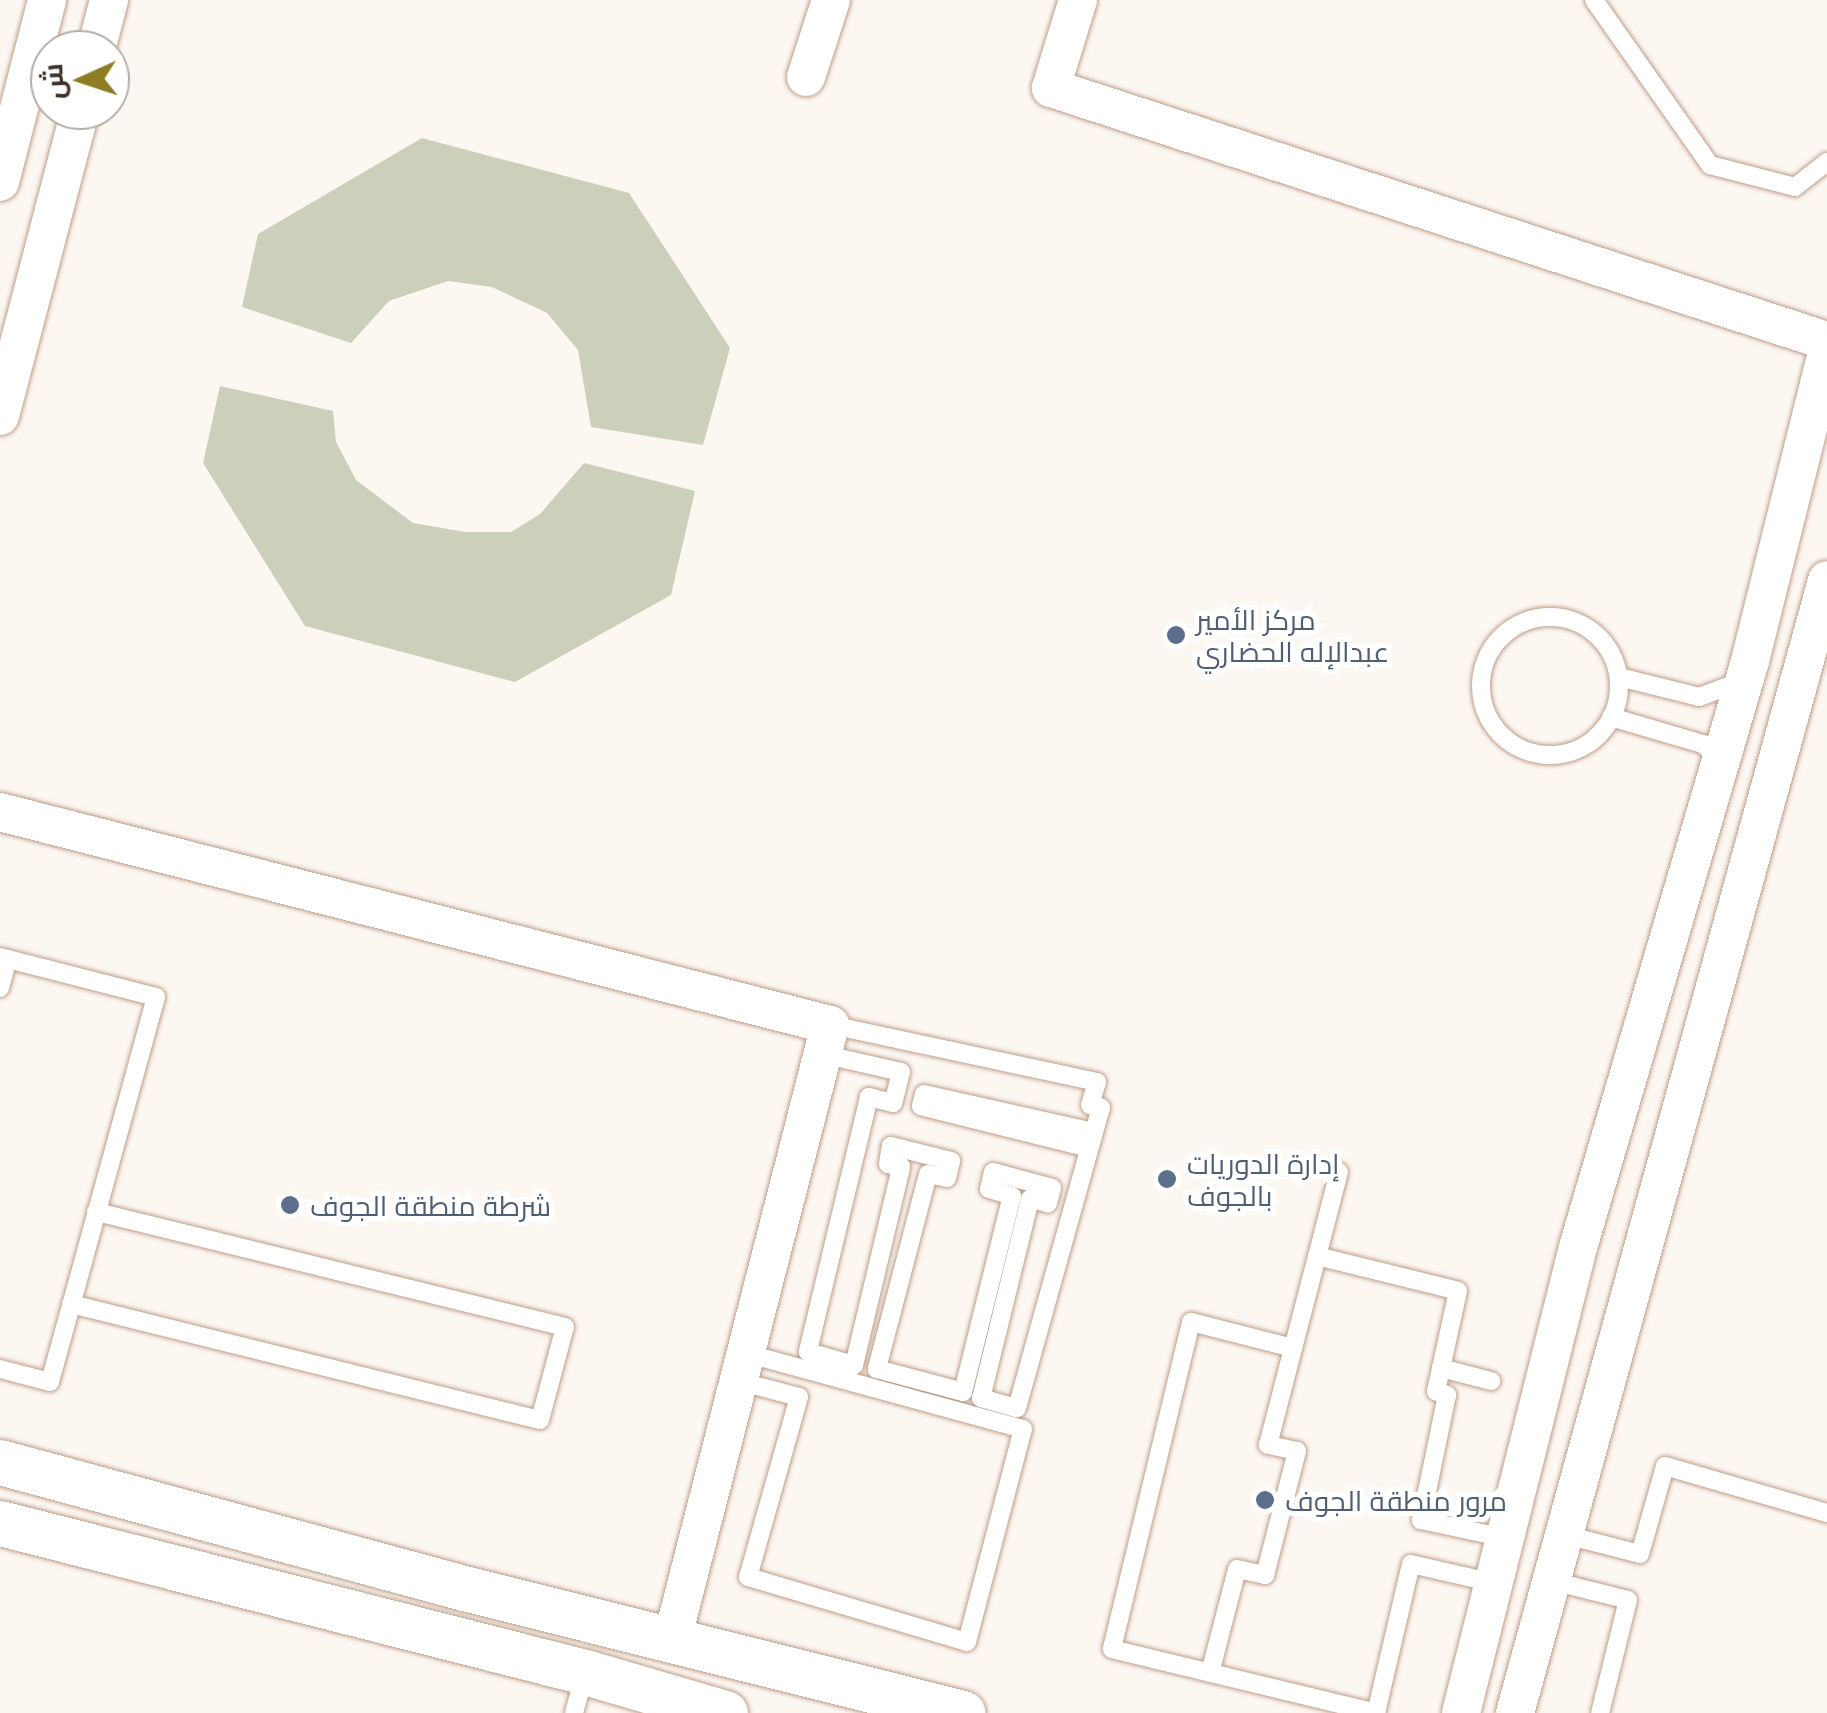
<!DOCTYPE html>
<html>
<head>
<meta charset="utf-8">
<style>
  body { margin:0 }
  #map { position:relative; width:1827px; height:1713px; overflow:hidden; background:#fdf7f2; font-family:"Noto Sans",Cairo,sans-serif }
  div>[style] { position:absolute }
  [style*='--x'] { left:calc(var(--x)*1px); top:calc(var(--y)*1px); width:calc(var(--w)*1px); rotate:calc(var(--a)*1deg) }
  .green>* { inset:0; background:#cccfba }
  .roads { filter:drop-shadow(0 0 2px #bd9e88) drop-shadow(0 0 2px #bd9e88) }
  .service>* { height:18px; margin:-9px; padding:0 9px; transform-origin:9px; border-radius:9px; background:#fff }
  .service>.ring { margin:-9px; padding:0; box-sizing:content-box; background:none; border:18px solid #fff; border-radius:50% }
  .minor>* { height:38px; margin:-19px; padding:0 19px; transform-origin:19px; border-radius:19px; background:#fff }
  .tertiary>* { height:45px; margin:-22.5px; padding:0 22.5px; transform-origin:22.5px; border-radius:22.5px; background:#fff }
  .dots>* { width:28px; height:28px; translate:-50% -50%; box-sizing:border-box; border:5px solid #fff; border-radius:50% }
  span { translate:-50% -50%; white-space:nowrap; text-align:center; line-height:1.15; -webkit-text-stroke:10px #fff; paint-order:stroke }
  .service-label { font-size:28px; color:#4e5e75 }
  .left { translate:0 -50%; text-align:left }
  .north { position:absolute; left:30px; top:30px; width:100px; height:100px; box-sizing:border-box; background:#fff; border:2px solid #b2ada9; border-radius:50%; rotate:267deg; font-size:28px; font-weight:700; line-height:40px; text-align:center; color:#3f3329 }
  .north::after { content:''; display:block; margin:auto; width:35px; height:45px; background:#8e7d23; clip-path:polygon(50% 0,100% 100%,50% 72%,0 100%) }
</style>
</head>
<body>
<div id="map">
  <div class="green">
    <div style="clip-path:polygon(422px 138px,629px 193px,730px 348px,703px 445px,591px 427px,578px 350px,547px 313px,492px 287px,448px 281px,389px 301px,351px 343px,242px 307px,258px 234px)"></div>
    <div style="clip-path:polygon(220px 386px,333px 411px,336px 442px,356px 480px,413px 523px,465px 532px,511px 532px,540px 514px,584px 463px,695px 491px,671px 595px,515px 682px,305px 626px,203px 463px)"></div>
  </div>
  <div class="roads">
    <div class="service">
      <div style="--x:1594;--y:0;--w:202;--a:54.9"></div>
      <div style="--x:1710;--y:165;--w:88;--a:14.5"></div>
      <div style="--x:1795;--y:187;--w:41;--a:-38"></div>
      <div class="ring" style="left:1481px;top:617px;width:120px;height:120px"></div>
      <div style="--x:1619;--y:677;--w:82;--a:14"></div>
      <div style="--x:1699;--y:697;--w:49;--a:-20.3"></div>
      <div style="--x:1611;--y:717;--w:96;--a:16.4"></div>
      <div style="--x:1703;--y:744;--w:24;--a:42"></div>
      <div style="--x:0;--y:957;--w:161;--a:14.4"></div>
      <div style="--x:156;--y:997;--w:399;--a:105.4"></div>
      <div style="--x:50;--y:1382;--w:52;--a:-165.4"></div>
      <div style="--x:0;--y:988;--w:30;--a:-75"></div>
      <div style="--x:822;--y:1054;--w:81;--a:12.8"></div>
      <div style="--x:901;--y:1072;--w:32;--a:104"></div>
      <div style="--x:893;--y:1103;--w:25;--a:-166"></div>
      <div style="--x:869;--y:1097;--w:262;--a:103.5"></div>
      <div style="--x:808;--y:1352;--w:48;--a:15.8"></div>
      <div style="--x:854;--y:1365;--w:204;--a:-76.6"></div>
      <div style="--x:901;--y:1167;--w:13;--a:-167"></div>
      <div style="--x:888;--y:1164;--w:18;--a:-81"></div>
      <div style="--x:891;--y:1146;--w:62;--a:14"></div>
      <div style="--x:951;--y:1161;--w:17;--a:103"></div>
      <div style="--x:947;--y:1178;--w:19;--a:-168"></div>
      <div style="--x:928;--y:1174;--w:202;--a:104.7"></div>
      <div style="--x:877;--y:1369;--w:89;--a:15"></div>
      <div style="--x:963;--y:1392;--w:202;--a:-76"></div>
      <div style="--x:1012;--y:1196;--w:24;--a:-163"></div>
      <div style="--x:989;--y:1189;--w:17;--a:-77"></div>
      <div style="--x:993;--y:1172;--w:61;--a:15.2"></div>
      <div style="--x:1052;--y:1188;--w:16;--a:105"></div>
      <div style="--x:1048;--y:1203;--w:18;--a:-167"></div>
      <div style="--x:1030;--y:1199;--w:205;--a:103.8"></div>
      <div style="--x:981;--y:1398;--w:37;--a:16"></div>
      <div style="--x:1017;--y:1408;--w:312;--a:-74.4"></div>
      <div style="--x:1101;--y:1108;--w:11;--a:-165"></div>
      <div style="--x:1090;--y:1105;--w:24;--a:-73"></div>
      <div style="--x:1097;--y:1082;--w:273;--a:-167.9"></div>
      <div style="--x:1089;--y:1148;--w:173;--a:-166"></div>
      <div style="--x:921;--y:1106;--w:12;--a:-76"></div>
      <div style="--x:924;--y:1094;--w:174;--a:12.6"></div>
      <div style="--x:1339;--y:1172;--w:182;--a:104.6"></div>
      <div style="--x:1293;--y:1348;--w:105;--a:-165.7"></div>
      <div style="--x:1191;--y:1322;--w:336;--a:103.6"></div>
      <div style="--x:1112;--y:1649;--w:272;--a:13.6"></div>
      <div style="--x:1376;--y:1713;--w:153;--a:-76.8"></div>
      <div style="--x:1411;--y:1564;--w:85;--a:12.9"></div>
      <div style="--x:1317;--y:1256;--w:145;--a:13.9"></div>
      <div style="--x:1458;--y:1291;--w:79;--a:102.4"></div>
      <div style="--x:1441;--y:1368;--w:52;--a:14.6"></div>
      <div style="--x:71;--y:1304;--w:483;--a:13.9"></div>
      <div style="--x:540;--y:1420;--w:96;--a:-75"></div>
      <div style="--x:565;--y:1327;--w:483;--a:-166.2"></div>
      <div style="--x:1441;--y:1368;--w:24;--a:102"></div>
      <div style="--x:1436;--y:1391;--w:12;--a:20"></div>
      <div style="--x:1447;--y:1395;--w:128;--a:101.7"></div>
      <div style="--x:1421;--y:1520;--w:86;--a:12.1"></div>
      <div style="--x:738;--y:1381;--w:63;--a:14.7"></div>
      <div style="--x:799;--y:1397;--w:187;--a:105.8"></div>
      <div style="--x:748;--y:1577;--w:228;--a:16.5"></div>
      <div style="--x:967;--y:1642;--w:220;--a:-75.3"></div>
      <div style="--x:1023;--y:1429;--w:288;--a:-164.7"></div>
      <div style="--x:1566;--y:1535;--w:76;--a:14.4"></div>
      <div style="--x:1640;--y:1554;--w:91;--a:-74.1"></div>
      <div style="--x:1665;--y:1466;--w:169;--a:16.2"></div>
      <div style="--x:1552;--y:1581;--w:78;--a:14"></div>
      <div style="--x:1628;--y:1600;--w:116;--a:103.9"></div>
      <div style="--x:1210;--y:1673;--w:107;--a:-75.4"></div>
      <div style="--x:1237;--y:1569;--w:29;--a:12"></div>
      <div style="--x:1265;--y:1575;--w:128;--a:-75.5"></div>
      <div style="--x:1297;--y:1451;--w:30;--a:-168"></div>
      <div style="--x:1268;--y:1445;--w:100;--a:-75.5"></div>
      <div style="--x:574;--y:1713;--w:41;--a:-74.6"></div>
    </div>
    <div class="minor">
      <div style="--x:1078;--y:0;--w:92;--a:107.1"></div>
      <div style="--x:1051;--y:88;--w:816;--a:18.06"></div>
      <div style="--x:96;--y:50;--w:52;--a:-75.4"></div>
      <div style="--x:806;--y:77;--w:81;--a:-72"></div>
      <div style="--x:0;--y:182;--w:188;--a:-75.5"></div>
      <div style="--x:0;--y:416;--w:316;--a:-75.3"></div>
      <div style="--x:0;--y:812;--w:857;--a:14.39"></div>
      <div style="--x:830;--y:1025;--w:635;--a:104.41"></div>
      <div style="--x:1461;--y:1713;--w:484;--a:-75.9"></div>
      <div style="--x:1579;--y:1244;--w:608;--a:-73.65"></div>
      <div style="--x:1750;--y:661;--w:318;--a:-76"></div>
      <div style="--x:1515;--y:1713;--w:1175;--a:-74.6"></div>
    </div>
    <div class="tertiary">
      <div style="--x:0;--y:1462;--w:481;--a:15.2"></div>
      <div style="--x:464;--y:1588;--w:514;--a:14.06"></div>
      <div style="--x:0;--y:1523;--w:604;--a:14.29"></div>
      <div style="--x:585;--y:1672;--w:146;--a:16.3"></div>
    </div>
  </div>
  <div class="dots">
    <div style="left:1176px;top:635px;background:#5c6f8a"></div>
    <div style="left:1167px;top:1179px;background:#5c6f8a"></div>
    <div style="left:290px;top:1205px;background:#5c6f8a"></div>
    <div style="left:1265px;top:1500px;background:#5c6f8a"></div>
  </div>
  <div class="service-label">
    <span class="left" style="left:1196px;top:635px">مركز الأمير<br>عبدالإله الحضاري</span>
    <span class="left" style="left:1187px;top:1179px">إدارة الدوريات<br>بالجوف</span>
    <span class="left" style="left:310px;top:1205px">شرطة منطقة الجوف</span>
    <span class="left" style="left:1285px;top:1500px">مرور منطقة الجوف</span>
  </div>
  <div class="north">ش</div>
</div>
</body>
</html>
